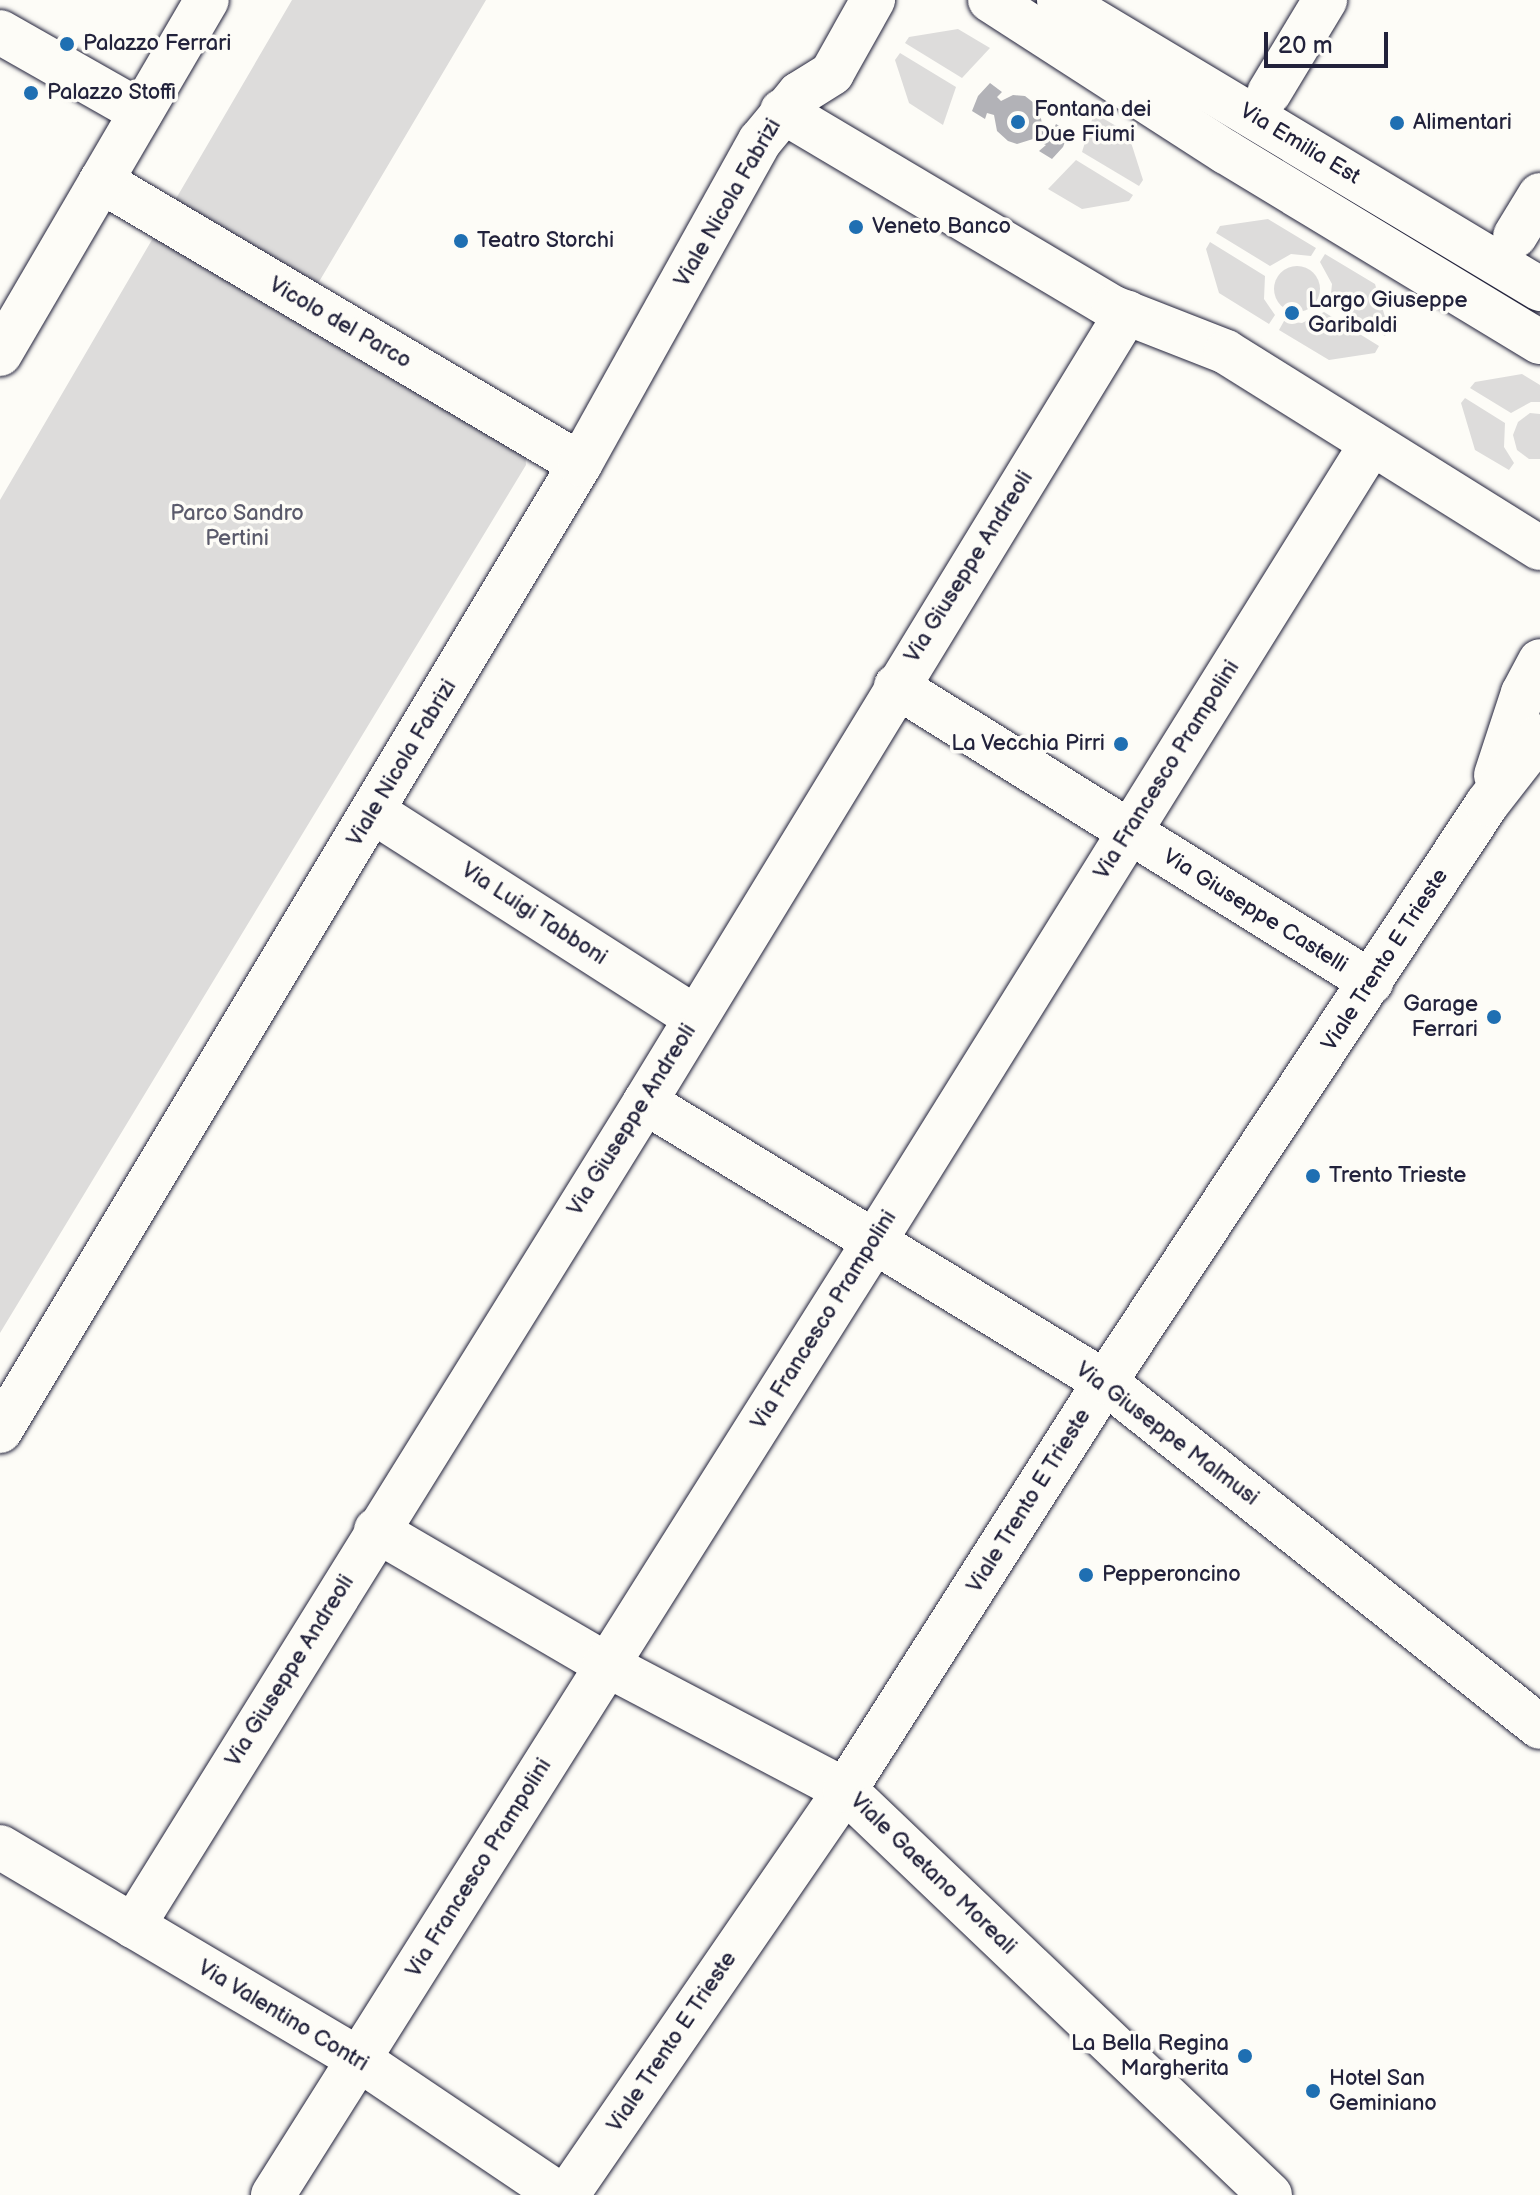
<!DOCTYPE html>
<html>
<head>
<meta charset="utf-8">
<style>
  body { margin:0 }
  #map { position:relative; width:1540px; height:2195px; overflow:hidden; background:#fdfcf7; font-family:"Balsamiq Sans",sans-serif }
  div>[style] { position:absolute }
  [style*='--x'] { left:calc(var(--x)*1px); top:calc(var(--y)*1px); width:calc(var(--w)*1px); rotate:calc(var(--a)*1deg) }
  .green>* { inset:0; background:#dddcdb }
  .round { border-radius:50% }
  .water>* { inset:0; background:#b2b2b7 }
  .roads { filter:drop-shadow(0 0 2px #22223b) drop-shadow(0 0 2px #22223b) }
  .minor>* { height:44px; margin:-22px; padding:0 22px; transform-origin:22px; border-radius:22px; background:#fdfcf7 }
  .tertiary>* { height:44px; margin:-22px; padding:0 22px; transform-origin:22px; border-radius:22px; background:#fdfcf7 }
  .dots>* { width:22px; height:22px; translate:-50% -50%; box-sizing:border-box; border:4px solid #fdfcf7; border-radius:50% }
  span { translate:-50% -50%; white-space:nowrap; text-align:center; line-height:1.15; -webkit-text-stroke:7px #fdfcf7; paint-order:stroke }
  .poi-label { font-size:22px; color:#22223b }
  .left { translate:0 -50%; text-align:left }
  .right { translate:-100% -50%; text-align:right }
  .street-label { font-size:22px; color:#22223b }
  .park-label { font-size:22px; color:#5a5a6b }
  .scale { position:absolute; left:1264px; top:32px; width:124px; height:36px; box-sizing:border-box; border:4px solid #22223b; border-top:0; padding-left:10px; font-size:24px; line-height:28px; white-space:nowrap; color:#22223b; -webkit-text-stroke:6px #fdfcf7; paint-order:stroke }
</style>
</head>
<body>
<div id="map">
  <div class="green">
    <div style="clip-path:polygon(292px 0,486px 0,307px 302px,525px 452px,526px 465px,0 1333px,0 500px)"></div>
    <div style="clip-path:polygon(958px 29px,990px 48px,962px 78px,905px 43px,909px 37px)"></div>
    <div style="clip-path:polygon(900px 53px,956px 87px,943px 125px,909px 103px,895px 60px)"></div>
    <div style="clip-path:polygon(1094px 113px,1128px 133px,1143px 180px,1139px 186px,1082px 152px)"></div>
    <div style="clip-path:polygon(1076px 160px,1133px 195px,1129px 201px,1082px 209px,1048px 189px)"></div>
    <div style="clip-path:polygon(1268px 219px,1316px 248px,1311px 256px,1291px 254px,1270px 266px,1216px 233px,1220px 226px)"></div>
    <div style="clip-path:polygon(1210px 242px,1265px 276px,1264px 299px,1275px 315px,1269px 324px,1219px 293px,1206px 249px)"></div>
    <div style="clip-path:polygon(1325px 254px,1375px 284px,1389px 330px,1385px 336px,1330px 303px,1332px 284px,1320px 262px)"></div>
    <div class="round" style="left:1274px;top:266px;width:46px;height:46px"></div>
    <div style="clip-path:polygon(1324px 312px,1379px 346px,1375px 353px,1329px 360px,1279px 330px,1284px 321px,1302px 323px)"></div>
    <div style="clip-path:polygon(1522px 374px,1540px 385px,1540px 402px,1531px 402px,1511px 413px,1470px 388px,1475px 382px)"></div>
    <div style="clip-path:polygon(1465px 398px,1505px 423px,1504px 447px,1514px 463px,1509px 470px,1475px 450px,1461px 403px)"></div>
    <div style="clip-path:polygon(1530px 413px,1540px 414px,1540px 459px,1529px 459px,1517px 450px,1513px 435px,1518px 422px)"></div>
  </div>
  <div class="water">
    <div style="clip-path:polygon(990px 83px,1002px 92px,997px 97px,1001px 101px,1013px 95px,1025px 96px,1039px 107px,1042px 124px,1053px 130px,1056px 124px,1069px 132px,1063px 147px,1052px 159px,1039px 151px,1046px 145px,1033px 139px,1017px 144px,1008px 141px,997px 131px,994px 115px,987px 113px,985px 119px,972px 111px,978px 96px)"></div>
  </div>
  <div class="roads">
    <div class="minor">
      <div style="--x:0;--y:32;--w:162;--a:29.6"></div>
      <div style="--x:1269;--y:93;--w:109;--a:-58.9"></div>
      <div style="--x:782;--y:111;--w:386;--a:30.7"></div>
      <div style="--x:1114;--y:308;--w:120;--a:21.4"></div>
      <div style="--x:1226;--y:352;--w:370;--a:32"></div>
      <div style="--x:101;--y:181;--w:556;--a:30.58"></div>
      <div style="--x:1515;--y:236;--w:48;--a:-58.6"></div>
      <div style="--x:896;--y:686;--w:560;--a:31.93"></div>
      <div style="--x:374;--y:812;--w:381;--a:32.6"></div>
      <div style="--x:645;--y:1102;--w:539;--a:31.33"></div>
      <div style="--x:1105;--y:1382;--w:555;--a:38.42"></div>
      <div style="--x:0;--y:1431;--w:1128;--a:-59.04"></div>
      <div style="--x:580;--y:464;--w:370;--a:-60.9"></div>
      <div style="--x:760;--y:141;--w:61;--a:-50.3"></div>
      <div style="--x:799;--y:94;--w:39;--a:-32"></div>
      <div style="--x:832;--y:73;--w:84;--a:-60.7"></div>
      <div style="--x:376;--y:1530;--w:265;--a:30.3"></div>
      <div style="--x:605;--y:1664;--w:271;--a:27.7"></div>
      <div style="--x:0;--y:1847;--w:418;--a:30.6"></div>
      <div style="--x:360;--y:2060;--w:241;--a:34"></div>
      <div style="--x:133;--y:1926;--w:970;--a:-58.14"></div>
      <div style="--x:645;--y:1102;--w:925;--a:-58.61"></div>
      <div style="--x:273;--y:2195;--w:1127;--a:-57.76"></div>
      <div style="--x:874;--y:1242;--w:941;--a:-58.07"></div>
    </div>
    <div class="tertiary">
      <div style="--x:990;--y:0;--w:281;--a:32.8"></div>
      <div style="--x:1226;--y:152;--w:367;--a:31.2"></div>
      <div style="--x:1059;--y:0;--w:561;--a:31"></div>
      <div style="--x:0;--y:354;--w:410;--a:-59.7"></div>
      <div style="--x:1496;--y:775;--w:86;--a:-71.8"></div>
      <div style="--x:1523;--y:693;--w:36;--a:-62"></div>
      <div style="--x:845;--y:1790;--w:587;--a:43.62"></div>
      <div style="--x:567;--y:2195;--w:491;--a:-55.5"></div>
      <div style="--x:845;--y:1790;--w:484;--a:-57.5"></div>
      <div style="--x:1105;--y:1382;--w:693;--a:-56.54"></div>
      <div style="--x:1487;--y:804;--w:86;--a:-52.1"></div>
    </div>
  </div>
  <div class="dots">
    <div style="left:67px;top:44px;background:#1f6fb2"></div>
    <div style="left:31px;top:93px;background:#1f6fb2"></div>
    <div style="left:1018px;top:122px;background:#1f6fb2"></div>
    <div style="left:1397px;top:123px;background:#1f6fb2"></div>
    <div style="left:856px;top:227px;background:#1f6fb2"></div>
    <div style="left:461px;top:241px;background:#1f6fb2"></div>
    <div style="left:1292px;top:313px;background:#1f6fb2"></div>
    <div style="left:1121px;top:744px;background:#1f6fb2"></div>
    <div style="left:1494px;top:1017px;background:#1f6fb2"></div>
    <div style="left:1313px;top:1176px;background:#1f6fb2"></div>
    <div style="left:1086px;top:1575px;background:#1f6fb2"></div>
    <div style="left:1245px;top:2056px;background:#1f6fb2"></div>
    <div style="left:1313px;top:2091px;background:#1f6fb2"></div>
  </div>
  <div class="poi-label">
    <span class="left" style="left:83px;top:44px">Palazzo Ferrari</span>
    <span class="left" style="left:47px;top:93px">Palazzo Stoffi</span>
    <span class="left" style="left:1034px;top:122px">Fontana dei<br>Due Fiumi</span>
    <span class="left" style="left:1413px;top:123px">Alimentari</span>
    <span class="left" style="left:872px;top:227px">Veneto Banco</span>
    <span class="left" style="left:477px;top:241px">Teatro Storchi</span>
    <span class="left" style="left:1308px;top:313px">Largo Giuseppe<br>Garibaldi</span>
    <span class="right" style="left:1105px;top:744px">La Vecchia Pirri</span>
    <span class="right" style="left:1478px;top:1017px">Garage<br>Ferrari</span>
    <span class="left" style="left:1329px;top:1176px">Trento Trieste</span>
    <span class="left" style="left:1102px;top:1575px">Pepperoncino</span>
    <span class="right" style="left:1229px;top:2056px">La Bella Regina<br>Margherita</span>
    <span class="left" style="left:1329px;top:2091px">Hotel San<br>Geminiano</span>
  </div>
  <div class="street-label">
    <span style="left:1300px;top:144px;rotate:31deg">Via Emilia Est</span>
    <span style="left:728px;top:203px;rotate:-60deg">Viale Nicola Fabrizi</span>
    <span style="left:340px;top:323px;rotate:30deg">Vicolo del Parco</span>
    <span style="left:969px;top:567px;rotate:-58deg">Via Giuseppe Andreoli</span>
    <span style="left:402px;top:763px;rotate:-59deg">Viale Nicola Fabrizi</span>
    <span style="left:1167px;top:770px;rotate:-58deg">Via Francesco Prampolini</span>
    <span style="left:1255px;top:911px;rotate:32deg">Via Giuseppe Castelli</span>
    <span style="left:534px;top:914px;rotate:33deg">Via Luigi Tabboni</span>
    <span style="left:1385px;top:960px;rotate:-57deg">Viale Trento E Trieste</span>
    <span style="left:632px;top:1120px;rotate:-58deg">Via Giuseppe Andreoli</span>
    <span style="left:824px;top:1320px;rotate:-58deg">Via Francesco Prampolini</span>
    <span style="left:1167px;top:1434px;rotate:37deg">Via Giuseppe Malmusi</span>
    <span style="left:1029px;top:1501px;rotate:-58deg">Viale Trento E Trieste</span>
    <span style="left:290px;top:1671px;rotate:-58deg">Via Giuseppe Andreoli</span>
    <span style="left:479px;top:1868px;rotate:-58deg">Via Francesco Prampolini</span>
    <span style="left:933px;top:1874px;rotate:44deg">Viale Gaetano Moreali</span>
    <span style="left:283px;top:2016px;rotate:31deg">Via Valentino Contri</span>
    <span style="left:672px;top:2042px;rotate:-56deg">Viale Trento E Trieste</span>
  </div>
  <div class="park-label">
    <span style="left:237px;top:526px">Parco Sandro<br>Pertini</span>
  </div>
  <div class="scale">20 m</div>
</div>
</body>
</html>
